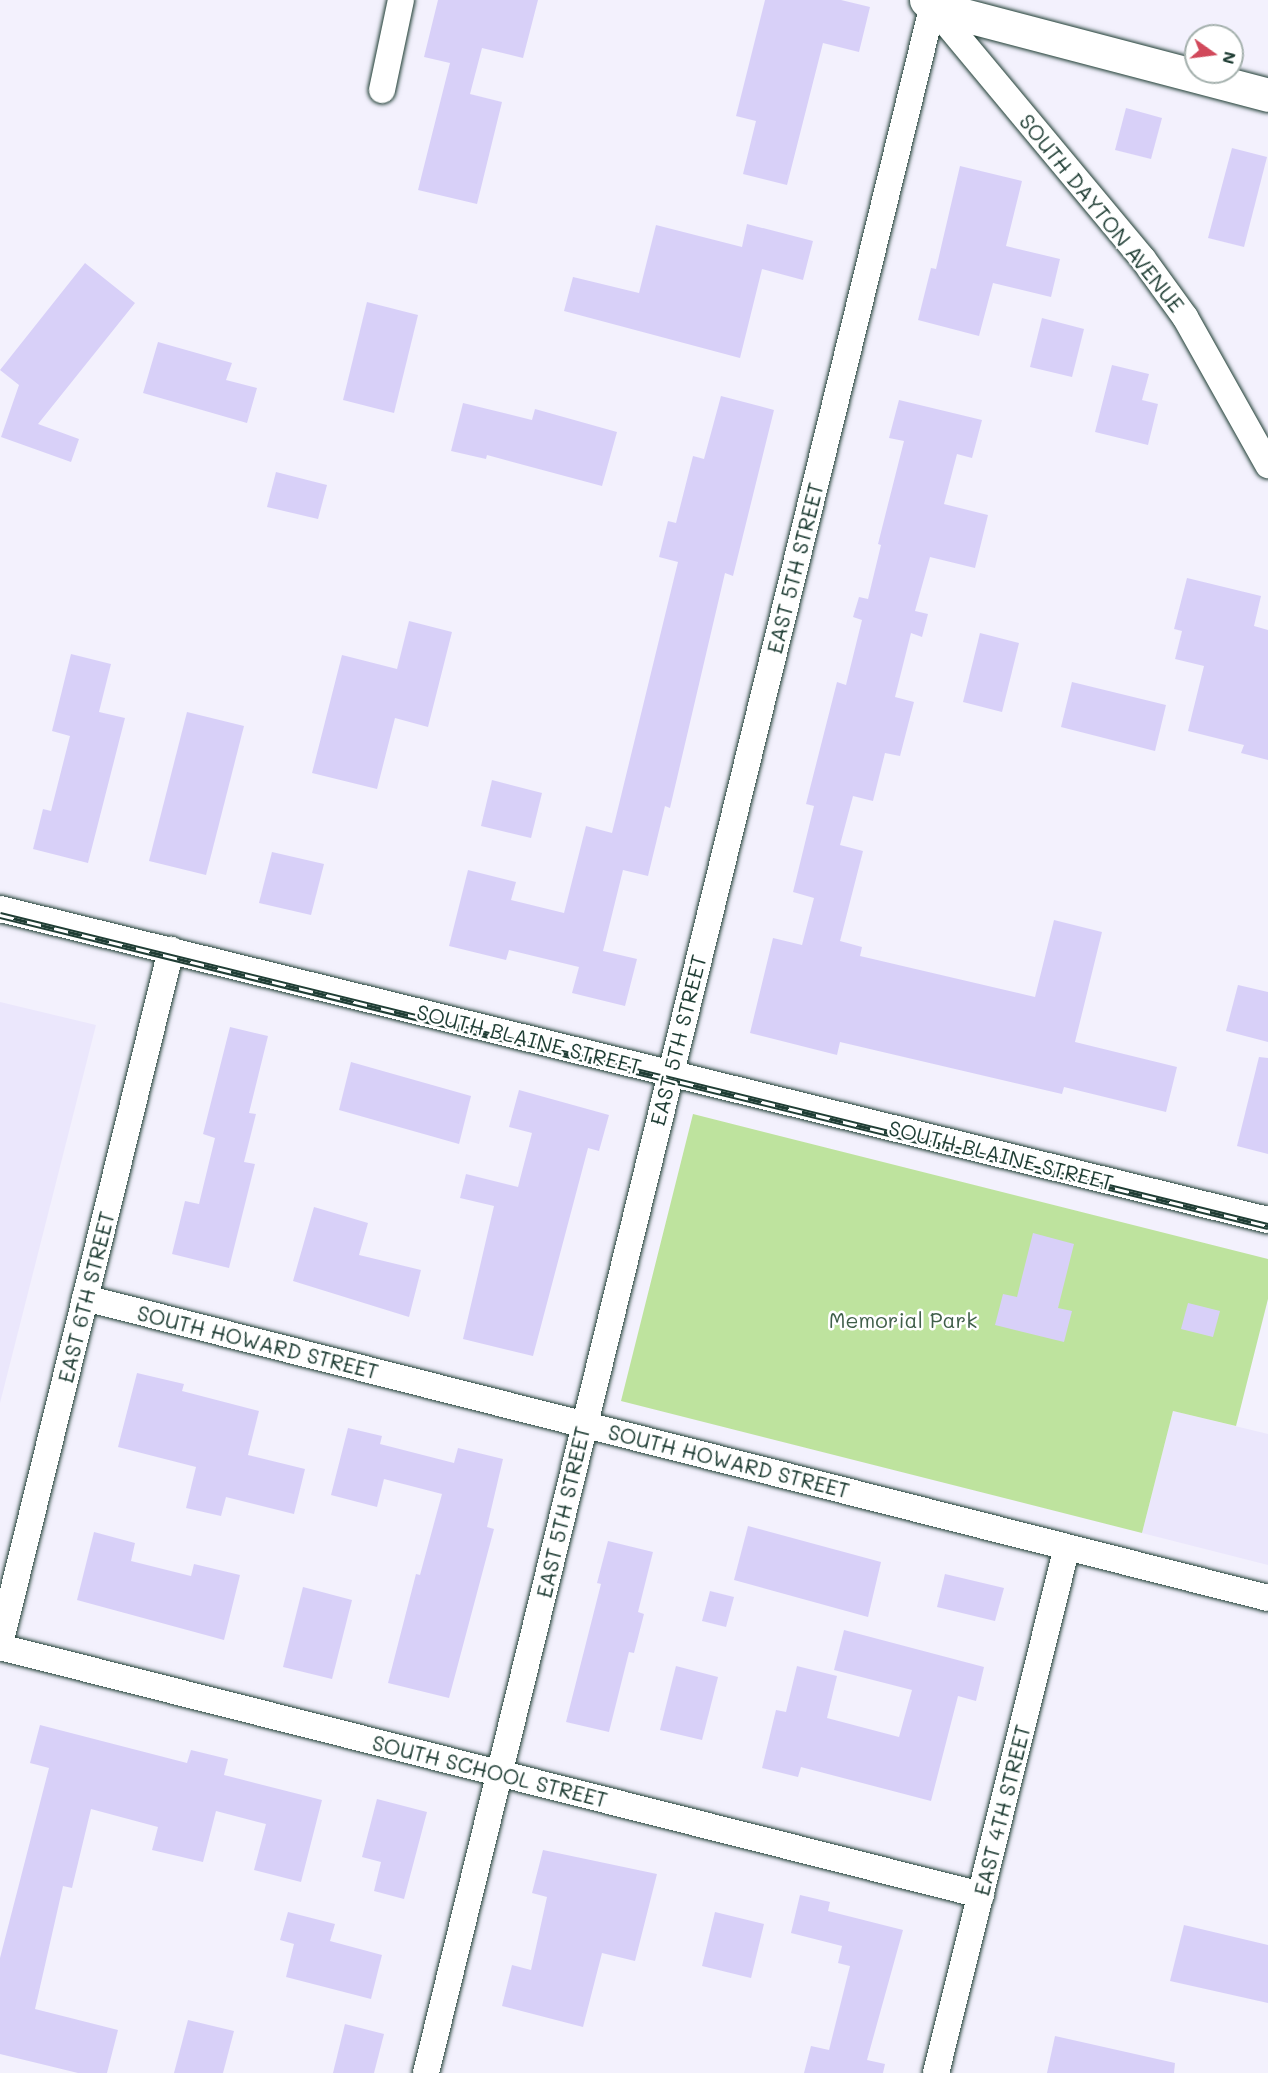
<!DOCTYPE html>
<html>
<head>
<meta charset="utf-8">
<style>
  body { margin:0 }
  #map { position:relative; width:1268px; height:2073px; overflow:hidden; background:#f3f1fd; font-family:Mali,sans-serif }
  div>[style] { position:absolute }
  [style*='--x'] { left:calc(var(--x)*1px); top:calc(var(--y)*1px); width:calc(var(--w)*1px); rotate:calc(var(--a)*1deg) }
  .built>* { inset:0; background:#ebe7fc }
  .green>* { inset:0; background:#bee39e }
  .building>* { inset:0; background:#d8d0f8 }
  .roads { filter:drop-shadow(0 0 2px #1f3d34) drop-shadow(0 0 2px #1f3d34) }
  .street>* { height:26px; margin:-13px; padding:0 13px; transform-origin:13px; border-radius:13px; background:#fff }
  .secondary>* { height:33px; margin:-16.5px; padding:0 16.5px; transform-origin:16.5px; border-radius:16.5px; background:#fff }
  .rail>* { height:7px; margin-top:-3.5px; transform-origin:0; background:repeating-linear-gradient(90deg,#fff 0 14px,#1f3d34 0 28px); box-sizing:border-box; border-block:2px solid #1f3d34 }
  span { translate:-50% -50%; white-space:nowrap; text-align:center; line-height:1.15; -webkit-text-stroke:5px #fff; paint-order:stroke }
  .street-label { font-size:21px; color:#1f3d34 }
  .park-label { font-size:21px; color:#3f5e49 }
  .north { position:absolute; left:1184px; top:24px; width:60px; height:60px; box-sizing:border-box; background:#fff; border:2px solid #a5b1ae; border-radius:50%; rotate:104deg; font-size:16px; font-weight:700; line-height:24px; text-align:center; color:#1f3d34 }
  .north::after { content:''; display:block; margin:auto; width:21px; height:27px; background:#d1495b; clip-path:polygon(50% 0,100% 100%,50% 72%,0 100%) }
</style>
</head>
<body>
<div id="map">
  <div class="built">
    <div style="clip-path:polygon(0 1002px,96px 1025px,0 1403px)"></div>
    <div style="clip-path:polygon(1173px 1411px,1268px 1434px,1268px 1565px,1142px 1533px)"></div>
  </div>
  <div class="green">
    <div style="clip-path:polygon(693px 1114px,1268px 1259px,1268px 1299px,1236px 1426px,1173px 1411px,1142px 1533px,621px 1401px)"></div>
  </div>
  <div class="building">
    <div style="clip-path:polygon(438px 0,538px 0,523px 58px,482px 48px,470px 94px,502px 102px,477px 204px,418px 190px,450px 63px,424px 57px)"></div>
    <div style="clip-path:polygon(765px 0,841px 0,870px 7px,859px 52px,823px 43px,787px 185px,743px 174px,756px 121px,736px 116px)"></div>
    <div style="clip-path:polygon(1126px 108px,1162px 118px,1151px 159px,1115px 150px)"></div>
    <div style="clip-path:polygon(1232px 148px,1267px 157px,1244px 247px,1208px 238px)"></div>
    <div style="clip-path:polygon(960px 166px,1022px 181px,1006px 246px,1060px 259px,1051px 297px,993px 283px,979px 336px,918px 320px,931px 268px,936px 269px)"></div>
    <div style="clip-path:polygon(747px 224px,813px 241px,803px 280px,762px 269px,740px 358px,564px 311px,573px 277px,639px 293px,656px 225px,742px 247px)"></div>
    <div style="clip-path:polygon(85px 263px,135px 303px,38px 424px,79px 439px,71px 462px,1px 437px,19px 385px,0 370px)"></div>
    <div style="clip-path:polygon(367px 302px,418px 315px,394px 413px,343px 400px)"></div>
    <div style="clip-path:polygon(1042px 318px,1084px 329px,1072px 377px,1030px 367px)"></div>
    <div style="clip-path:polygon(158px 342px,232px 363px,226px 380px,257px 388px,247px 423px,143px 393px)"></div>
    <div style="clip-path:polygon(1112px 365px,1149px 374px,1142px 400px,1158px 404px,1148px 445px,1095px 432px)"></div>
    <div style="clip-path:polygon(721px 396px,774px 410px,733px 576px,725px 573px,670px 808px,665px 806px,648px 876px,623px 870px,603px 951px,637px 959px,625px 1006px,572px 993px,579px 967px,509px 950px,506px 960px,449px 946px,468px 870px,516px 882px,511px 900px,564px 913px,586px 826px,612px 833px,678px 562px,659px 557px,668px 521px,676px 523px,693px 456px,704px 459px)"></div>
    <div style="clip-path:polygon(899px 400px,982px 420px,972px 458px,957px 454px,944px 504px,988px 515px,975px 568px,930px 557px,915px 611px,928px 614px,922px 637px,911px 633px,895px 697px,914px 702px,900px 756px,885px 753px,873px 801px,853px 796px,840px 845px,863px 851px,840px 941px,862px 947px,860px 956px,1035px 997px,1054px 920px,1102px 932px,1075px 1042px,1177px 1067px,1166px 1112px,1064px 1087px,1062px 1094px,840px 1042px,837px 1055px,750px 1033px,773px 938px,802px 945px,814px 898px,793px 892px,814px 806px,806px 804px,837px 682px,846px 685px,862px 620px,853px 617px,859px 597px,868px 599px,881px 545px,878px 544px,904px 441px,889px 438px)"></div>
    <div style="clip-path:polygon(463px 403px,532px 420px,535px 409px,617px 432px,602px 486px,487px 455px,486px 459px,451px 451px)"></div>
    <div style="clip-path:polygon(276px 472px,327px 485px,318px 519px,267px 507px)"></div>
    <div style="clip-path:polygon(1187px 578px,1261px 596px,1254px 626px,1268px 630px,1268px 760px,1241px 753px,1244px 745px,1188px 731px,1204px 666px,1175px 659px,1182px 631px,1174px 629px)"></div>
    <div style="clip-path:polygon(409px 621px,452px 632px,428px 727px,395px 718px,377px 789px,312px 773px,342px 655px,397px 669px)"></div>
    <div style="clip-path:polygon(980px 633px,1019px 643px,1002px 712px,963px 702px)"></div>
    <div style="clip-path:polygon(71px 654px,111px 664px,99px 712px,125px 718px,88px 863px,33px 849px,43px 809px,51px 811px,70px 736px,52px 731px)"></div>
    <div style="clip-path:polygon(1072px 682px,1166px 705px,1155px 751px,1061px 727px)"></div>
    <div style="clip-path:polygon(187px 712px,244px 726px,206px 875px,149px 861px)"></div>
    <div style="clip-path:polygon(492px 780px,542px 793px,531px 838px,481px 826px)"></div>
    <div style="clip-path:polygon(272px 852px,324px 864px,311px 915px,259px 903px)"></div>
    <div style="clip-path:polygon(1238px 985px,1268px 992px,1268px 1042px,1226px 1031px)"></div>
    <div style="clip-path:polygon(230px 1027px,268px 1036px,249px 1113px,256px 1114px,244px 1162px,255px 1164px,229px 1268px,172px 1254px,185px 1201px,199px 1204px,215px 1138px,203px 1134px)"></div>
    <div style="clip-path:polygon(1259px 1057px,1268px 1058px,1268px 1154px,1237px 1146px)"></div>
    <div style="clip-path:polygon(351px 1062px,471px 1096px,459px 1144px,339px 1110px)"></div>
    <div style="clip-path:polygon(519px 1090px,609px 1115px,599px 1151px,588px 1148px,533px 1356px,463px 1339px,494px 1206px,460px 1198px,466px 1174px,518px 1187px,532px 1133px,509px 1127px)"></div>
    <div style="clip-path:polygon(314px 1207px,368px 1223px,359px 1255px,421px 1270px,409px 1317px,293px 1281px)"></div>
    <div style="clip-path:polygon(1033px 1233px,1074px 1244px,1058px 1308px,1072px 1311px,1064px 1342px,995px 1325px,1003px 1294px,1017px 1297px)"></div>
    <div style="clip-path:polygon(1188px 1303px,1220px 1311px,1213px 1337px,1181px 1329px)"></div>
    <div style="clip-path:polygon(137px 1373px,184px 1384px,182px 1391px,259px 1411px,248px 1455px,305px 1469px,294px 1514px,226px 1497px,221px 1516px,186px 1508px,196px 1467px,118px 1447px)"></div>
    <div style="clip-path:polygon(348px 1428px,382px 1436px,380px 1444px,454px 1463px,458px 1448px,503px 1459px,487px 1527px,494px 1529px,449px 1698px,388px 1683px,416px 1574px,420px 1575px,442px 1494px,384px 1479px,377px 1507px,331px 1495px)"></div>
    <div style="clip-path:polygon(748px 1526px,881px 1562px,868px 1617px,734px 1580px)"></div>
    <div style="clip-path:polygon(94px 1532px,135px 1543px,131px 1561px,191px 1576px,194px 1564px,240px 1575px,224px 1640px,77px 1600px)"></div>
    <div style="clip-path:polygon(608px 1541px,653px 1552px,638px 1612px,644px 1614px,634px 1653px,629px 1652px,609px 1732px,566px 1722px,601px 1584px,597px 1583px)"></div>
    <div style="clip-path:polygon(945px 1574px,1004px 1588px,995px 1621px,937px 1607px)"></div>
    <div style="clip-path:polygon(303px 1587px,352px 1600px,332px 1679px,283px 1667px)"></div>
    <div style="clip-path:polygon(710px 1591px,734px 1597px,726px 1627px,702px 1621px)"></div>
    <div style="clip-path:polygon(844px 1630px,984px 1667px,976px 1701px,958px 1696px,931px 1801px,801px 1767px,798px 1777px,762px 1768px,776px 1710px,786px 1712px,797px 1666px,837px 1676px,827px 1718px,899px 1737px,912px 1690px,834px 1670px)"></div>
    <div style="clip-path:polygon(676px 1666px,718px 1677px,702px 1740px,660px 1730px)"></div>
    <div style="clip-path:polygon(40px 1725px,187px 1763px,191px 1750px,228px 1759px,224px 1775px,322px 1800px,301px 1882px,254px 1870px,266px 1824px,216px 1811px,203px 1862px,152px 1850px,158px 1827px,91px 1809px,72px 1888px,63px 1886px,35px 2009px,118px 2030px,107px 2073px,78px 2073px,0 2054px,0 1958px,49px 1768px,30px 1763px)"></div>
    <div style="clip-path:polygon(377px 1799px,427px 1812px,404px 1899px,374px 1891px,381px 1862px,362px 1857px)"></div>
    <div style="clip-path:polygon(543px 1850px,657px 1874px,635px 1961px,602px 1953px,583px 2027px,502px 2006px,512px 1965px,531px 1970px,547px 1897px,532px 1893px)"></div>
    <div style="clip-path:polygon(800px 1895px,830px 1902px,828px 1911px,903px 1930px,867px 2060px,885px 2064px,883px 2073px,804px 2073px,811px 2046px,829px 2050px,850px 1966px,838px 1963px,842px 1946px,791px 1933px)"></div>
    <div style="clip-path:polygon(288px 1912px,335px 1924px,330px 1941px,382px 1955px,371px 1999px,286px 1977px,294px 1944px,280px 1940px)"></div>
    <div style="clip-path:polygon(715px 1912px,764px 1924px,751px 1978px,702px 1966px)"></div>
    <div style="clip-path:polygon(1184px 1925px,1268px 1945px,1268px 2003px,1170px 1981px)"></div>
    <div style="clip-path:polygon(188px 2020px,234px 2031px,223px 2073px,174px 2073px)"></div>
    <div style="clip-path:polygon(345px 2024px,384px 2034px,374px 2073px,333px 2073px)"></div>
    <div style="clip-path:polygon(1055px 2036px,1175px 2063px,1174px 2073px,1047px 2073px)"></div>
  </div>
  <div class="roads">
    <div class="street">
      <div style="--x:933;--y:7;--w:328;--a:50.2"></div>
      <div style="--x:1143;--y:259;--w:72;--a:54.1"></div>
      <div style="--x:1185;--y:317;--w:170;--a:60.7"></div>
      <div style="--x:382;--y:90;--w:92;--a:-78.1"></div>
      <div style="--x:0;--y:909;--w:1306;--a:13.78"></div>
      <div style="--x:85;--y:1298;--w:1220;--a:14.23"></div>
      <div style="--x:0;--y:1644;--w:715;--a:-76.16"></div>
      <div style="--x:0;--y:1647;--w:1012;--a:14.19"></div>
      <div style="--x:426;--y:2073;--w:2134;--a:-76.23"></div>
      <div style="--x:936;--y:2073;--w:542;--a:-76.02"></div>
    </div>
    <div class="secondary">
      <div style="--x:926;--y:0;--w:10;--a:45"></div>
      <div style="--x:933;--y:7;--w:346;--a:14.7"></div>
    </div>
  </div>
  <div class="rail">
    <div style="--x:0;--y:915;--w:1306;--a:13.78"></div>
  </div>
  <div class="street-label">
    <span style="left:1102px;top:213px;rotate:51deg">SOUTH DAYTON AVENUE</span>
    <span style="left:795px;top:568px;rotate:-76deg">EAST 5TH STREET</span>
    <span style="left:529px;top:1039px;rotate:14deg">SOUTH BLAINE STREET</span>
    <span style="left:678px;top:1040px;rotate:-76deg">EAST 5TH STREET</span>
    <span style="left:1001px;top:1155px;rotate:14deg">SOUTH BLAINE STREET</span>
    <span style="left:86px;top:1297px;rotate:-76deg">EAST 6TH STREET</span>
    <span style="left:258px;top:1342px;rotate:14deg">SOUTH HOWARD STREET</span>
    <span style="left:729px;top:1461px;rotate:14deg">SOUTH HOWARD STREET</span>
    <span style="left:563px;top:1512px;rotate:-77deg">EAST 5TH STREET</span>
    <span style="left:490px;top:1771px;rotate:14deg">SOUTH SCHOOL STREET</span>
    <span style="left:1002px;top:1810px;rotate:-76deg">EAST 4TH STREET</span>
  </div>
  <div class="park-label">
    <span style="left:903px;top:1320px">Memorial Park</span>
  </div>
  <div class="north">N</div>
</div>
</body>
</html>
